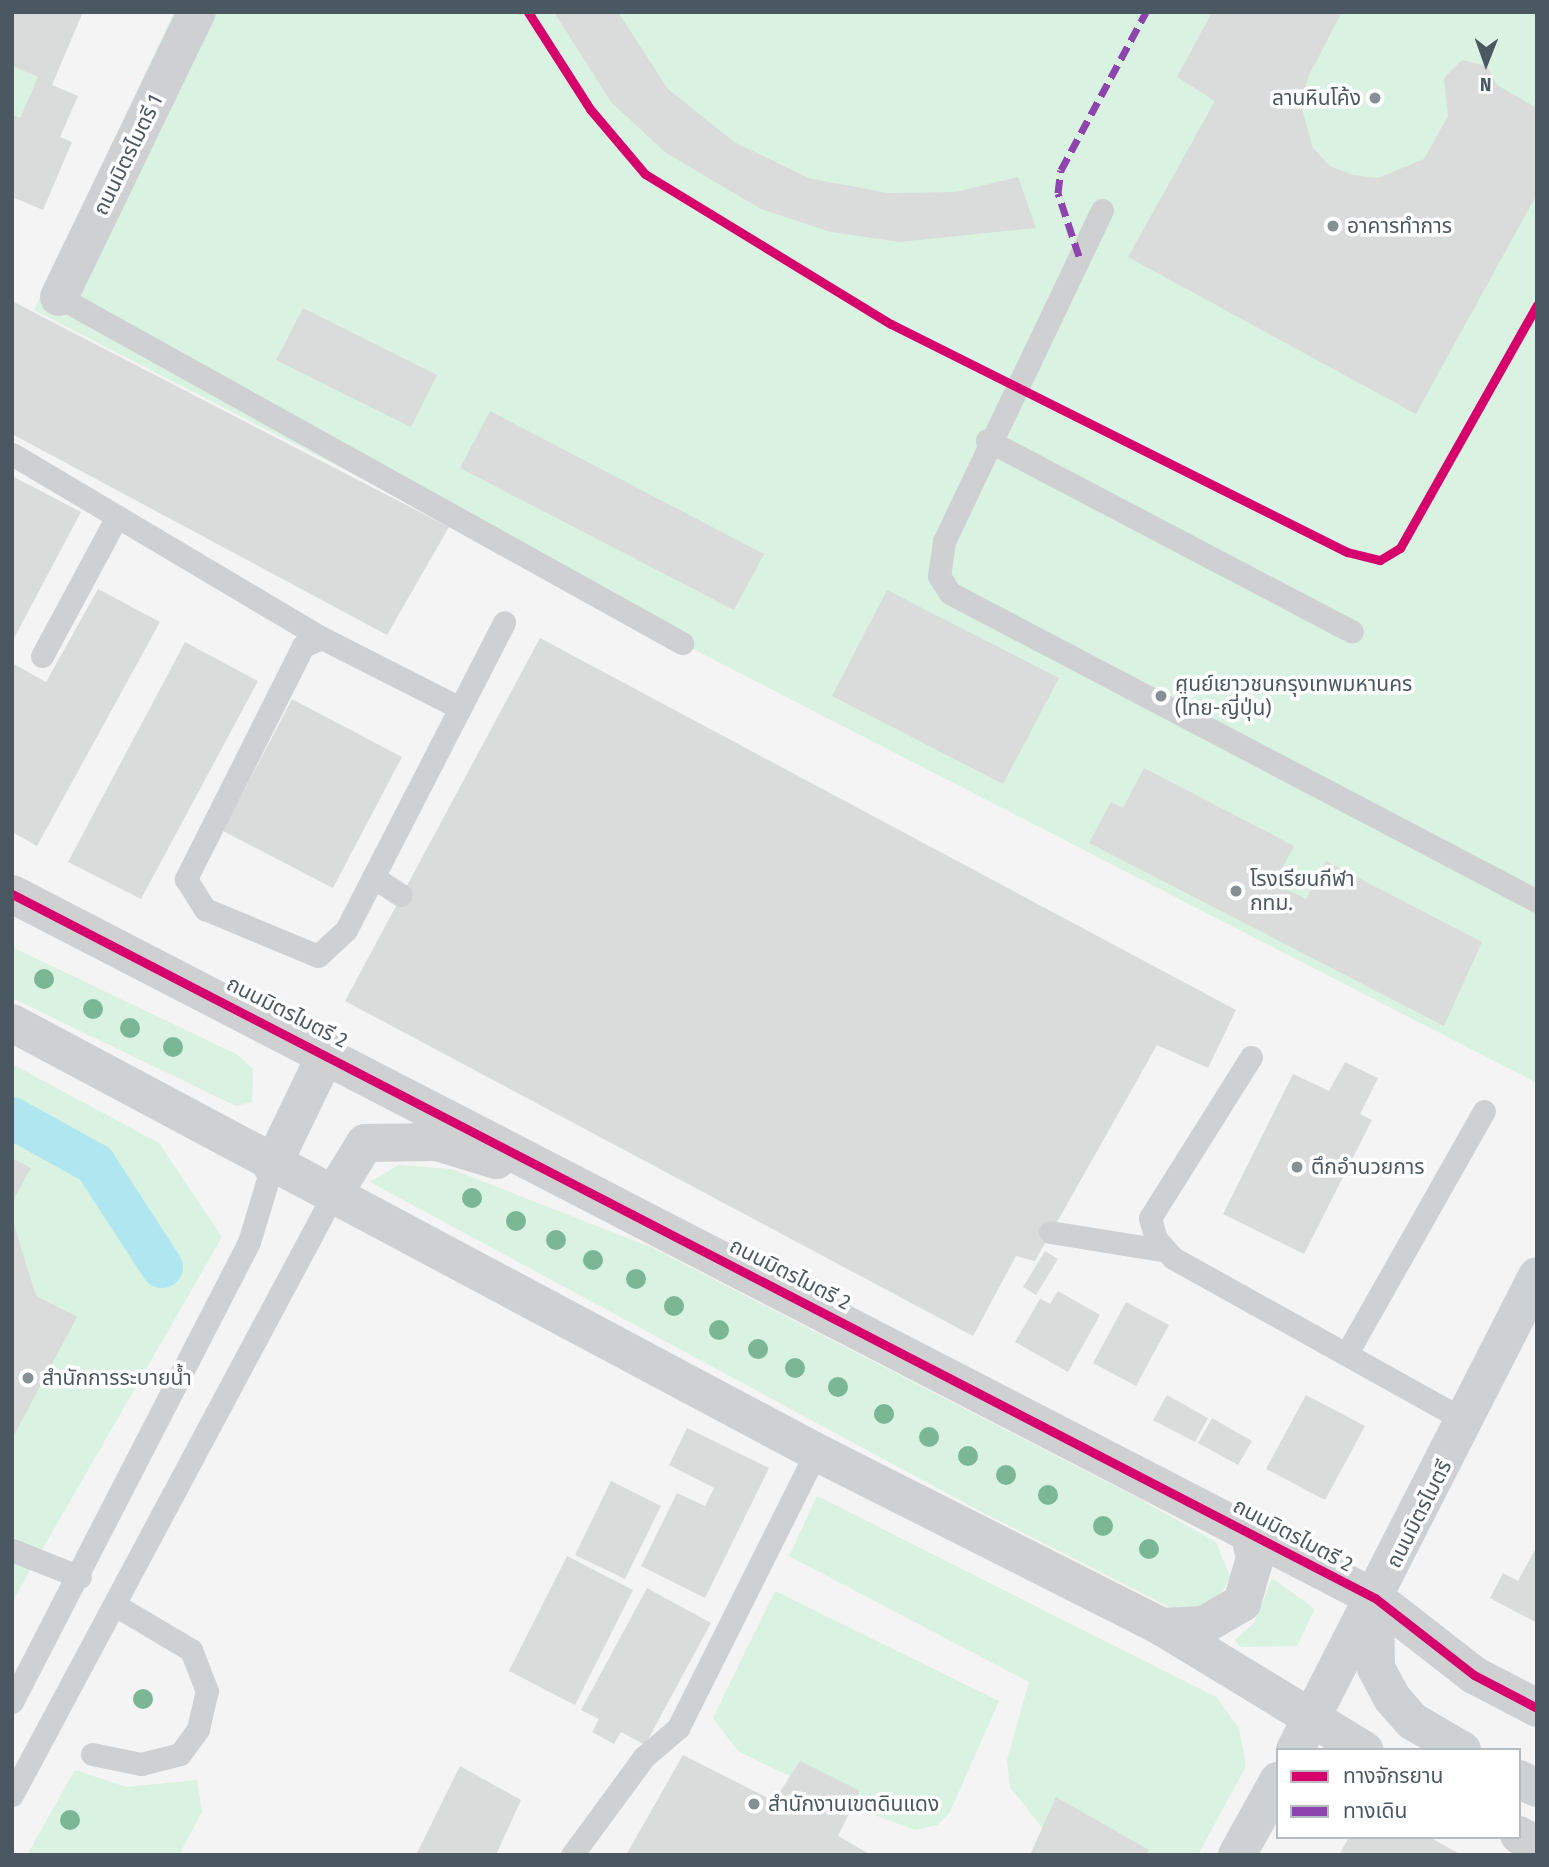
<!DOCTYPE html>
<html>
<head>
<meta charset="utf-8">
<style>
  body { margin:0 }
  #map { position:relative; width:1549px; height:1867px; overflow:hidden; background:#f4f4f4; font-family:"Fira Sans Condensed","Noto Sans Thai",sans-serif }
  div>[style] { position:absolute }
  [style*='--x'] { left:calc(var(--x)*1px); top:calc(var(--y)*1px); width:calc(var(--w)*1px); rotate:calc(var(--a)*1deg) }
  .green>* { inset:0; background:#d9f2e1 }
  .canal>* { height:42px; margin:-21px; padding:0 21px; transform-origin:21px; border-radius:21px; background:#afe6ef }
  .building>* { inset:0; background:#dadcdc }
  .lane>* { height:23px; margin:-11.5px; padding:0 11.5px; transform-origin:11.5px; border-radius:11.5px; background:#ced0d2 }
  .street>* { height:38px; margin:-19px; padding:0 19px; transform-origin:19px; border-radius:19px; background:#ced0d2 }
  .secondary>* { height:38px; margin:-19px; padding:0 19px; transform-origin:19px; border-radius:19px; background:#ced1d4 }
  .quiet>* { height:7px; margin-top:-3.5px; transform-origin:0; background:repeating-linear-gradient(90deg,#8e44ad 0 14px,transparent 0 21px) }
  .cycleway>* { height:9px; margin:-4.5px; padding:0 4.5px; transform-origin:4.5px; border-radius:4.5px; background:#d6006c }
  .trees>* { width:20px; height:20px; margin:-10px; border-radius:50%; background:#7bb795 }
  .dots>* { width:19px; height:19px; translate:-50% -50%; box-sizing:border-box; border:4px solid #fff; border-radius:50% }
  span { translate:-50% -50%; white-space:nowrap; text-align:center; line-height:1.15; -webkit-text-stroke:7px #fff; paint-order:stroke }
  .poi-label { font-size:21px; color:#4a5861 }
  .right { translate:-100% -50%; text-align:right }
  .left { translate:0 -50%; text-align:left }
  .street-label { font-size:21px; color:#4a5861 }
  .frame { position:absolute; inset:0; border:14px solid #4a5861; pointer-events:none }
  .legend { position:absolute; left:1276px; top:1748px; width:245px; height:91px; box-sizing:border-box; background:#fff; border:2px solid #b7bcc0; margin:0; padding:9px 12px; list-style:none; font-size:21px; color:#4a5861 }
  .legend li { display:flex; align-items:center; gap:14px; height:35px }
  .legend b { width:35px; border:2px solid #b7bcc0 }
  .north { position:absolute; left:1451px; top:28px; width:70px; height:70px; -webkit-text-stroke:5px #fff; paint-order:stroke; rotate:181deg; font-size:19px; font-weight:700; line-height:28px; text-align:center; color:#4a5861 }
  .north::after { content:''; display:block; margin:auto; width:24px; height:32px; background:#4a5861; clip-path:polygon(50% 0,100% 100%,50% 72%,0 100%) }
</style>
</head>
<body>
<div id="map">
  <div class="green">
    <div style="clip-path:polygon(174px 12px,1537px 12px,1537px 1083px,34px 310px)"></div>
    <div style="clip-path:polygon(12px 66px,38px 77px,20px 118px,12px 114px)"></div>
    <div style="clip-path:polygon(12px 947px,238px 1055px,253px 1069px,252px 1102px,236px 1106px,12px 998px)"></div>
    <div style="clip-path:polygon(12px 1064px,159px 1143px,222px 1237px,12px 1602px)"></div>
    <div style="clip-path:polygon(399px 1165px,451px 1169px,653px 1248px,1136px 1497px,1216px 1542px,1230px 1577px,1223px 1591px,1207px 1606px,1173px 1609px,978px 1510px,370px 1182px)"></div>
    <div style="clip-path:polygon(817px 1496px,1216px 1697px,1239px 1728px,1246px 1766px,1198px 1855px,1064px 1855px,1010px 1787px,1007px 1760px,1029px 1682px,789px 1556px)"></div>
    <div style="clip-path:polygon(1272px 1578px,1315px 1609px,1297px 1646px,1240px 1647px,1235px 1640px,1254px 1623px)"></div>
    <div style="clip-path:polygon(775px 1591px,999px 1701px,950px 1812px,938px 1825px,915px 1830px,853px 1807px,738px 1751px,713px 1718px)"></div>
    <div style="clip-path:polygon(75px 1770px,126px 1787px,197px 1780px,202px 1812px,179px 1855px,27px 1855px)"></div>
  </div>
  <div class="canal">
    <div style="--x:12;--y:1118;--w:95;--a:29"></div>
    <div style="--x:95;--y:1164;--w:123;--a:57"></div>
  </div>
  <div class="building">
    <div style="clip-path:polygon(12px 12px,83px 12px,52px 85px,78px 96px,60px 137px,72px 142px,43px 210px,12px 197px,12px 114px,20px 118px,38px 77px,12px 66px)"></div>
    <div style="clip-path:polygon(554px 12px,618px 12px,668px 89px,734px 142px,808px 178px,888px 193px,955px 192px,1018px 177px,1036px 228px,900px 242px,831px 232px,761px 209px,666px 153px,611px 102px)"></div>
    <div style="clip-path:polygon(1212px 12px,1342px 12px,1308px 77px,1301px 105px,1313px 148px,1330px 166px,1353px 175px,1378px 178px,1424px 159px,1448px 116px,1444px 78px,1462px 60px,1487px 66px,1497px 85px,1537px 108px,1537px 194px,1416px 414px,1128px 257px,1215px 101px,1177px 77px)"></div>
    <div style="clip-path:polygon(12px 301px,449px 527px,387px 635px,12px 434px)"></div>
    <div style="clip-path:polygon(303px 308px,437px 375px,411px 427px,276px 360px)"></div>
    <div style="clip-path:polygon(490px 411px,764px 554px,734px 610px,460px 468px)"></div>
    <div style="clip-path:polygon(12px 476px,81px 512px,12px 642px)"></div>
    <div style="clip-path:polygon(98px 589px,160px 622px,37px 846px,12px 832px,12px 663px,46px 682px)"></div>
    <div style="clip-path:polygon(887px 590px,1059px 678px,1003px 784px,832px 696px)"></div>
    <div style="clip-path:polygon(540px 638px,1236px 1010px,1208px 1068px,1157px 1045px,1035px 1261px,1016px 1256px,973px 1336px,345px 1001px)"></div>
    <div style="clip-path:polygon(185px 642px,258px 681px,141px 899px,68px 862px)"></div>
    <div style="clip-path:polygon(292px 699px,402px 757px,333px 888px,223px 831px)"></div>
    <div style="clip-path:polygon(1144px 768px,1294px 846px,1274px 883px,1306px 899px,1326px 861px,1482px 942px,1444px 1026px,1089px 843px,1111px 802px,1123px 808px)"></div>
    <div style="clip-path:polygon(1345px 1062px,1378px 1078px,1360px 1114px,1372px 1120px,1304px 1254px,1223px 1214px,1293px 1074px,1329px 1091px)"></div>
    <div style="clip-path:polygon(12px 1158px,31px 1168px,12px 1202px)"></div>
    <div style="clip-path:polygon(12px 1218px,36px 1296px,77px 1317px,12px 1439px)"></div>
    <div style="clip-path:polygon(1045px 1251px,1058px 1259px,1036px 1295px,1023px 1287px)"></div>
    <div style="clip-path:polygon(1058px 1291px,1100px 1315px,1068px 1372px,1015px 1342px,1040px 1299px,1050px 1304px)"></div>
    <div style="clip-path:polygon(1126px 1302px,1169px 1325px,1136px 1386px,1093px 1363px)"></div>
    <div style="clip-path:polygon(1167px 1395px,1208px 1418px,1195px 1442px,1153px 1420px)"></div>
    <div style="clip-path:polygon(1306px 1395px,1365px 1426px,1325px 1500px,1266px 1469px)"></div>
    <div style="clip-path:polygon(1212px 1418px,1252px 1441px,1238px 1465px,1198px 1443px)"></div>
    <div style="clip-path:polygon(687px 1428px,769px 1468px,705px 1598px,641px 1566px,677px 1493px,705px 1506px,714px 1488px,669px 1465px)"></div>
    <div style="clip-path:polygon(611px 1481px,661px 1506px,625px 1579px,575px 1555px)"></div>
    <div style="clip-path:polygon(1537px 1546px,1537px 1623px,1490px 1598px,1503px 1573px,1518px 1581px)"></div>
    <div style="clip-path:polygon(567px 1556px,633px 1590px,575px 1705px,509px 1671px)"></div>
    <div style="clip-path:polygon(647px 1588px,711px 1623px,645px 1745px,621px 1732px,614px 1744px,592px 1732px,599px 1719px,581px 1710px)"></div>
    <div style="clip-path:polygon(683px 1755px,774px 1801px,800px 1761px,860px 1791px,838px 1836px,871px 1855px,626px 1855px)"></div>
    <div style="clip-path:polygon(460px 1766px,521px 1800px,496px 1855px,416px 1855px)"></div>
    <div style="clip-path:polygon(1056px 1797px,1149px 1850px,1146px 1855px,1030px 1855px)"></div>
    <div style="clip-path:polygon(1349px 1837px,1429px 1837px,1462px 1855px,1339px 1855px)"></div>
  </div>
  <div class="lane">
    <div style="--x:1102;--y:210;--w:367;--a:115.5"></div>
    <div style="--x:944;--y:541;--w:35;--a:98"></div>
    <div style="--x:939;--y:576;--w:20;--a:57"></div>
    <div style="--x:950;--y:593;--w:663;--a:27.69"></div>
    <div style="--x:59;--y:297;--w:713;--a:29.05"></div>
    <div style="--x:987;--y:440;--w:412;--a:27.7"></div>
    <div style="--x:12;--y:454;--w:360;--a:30.7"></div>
    <div style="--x:42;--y:656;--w:158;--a:-61.7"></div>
    <div style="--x:460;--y:708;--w:155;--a:-153.1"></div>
    <div style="--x:322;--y:638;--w:21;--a:157"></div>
    <div style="--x:303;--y:646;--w:261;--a:116.7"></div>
    <div style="--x:186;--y:879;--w:36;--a:58"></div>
    <div style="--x:205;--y:909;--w:122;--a:22.6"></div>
    <div style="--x:318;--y:956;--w:38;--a:-43"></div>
    <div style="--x:346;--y:930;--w:346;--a:-62.8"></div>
    <div style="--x:373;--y:877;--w:33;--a:33"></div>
    <div style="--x:1251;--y:1057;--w:190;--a:122.1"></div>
    <div style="--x:1150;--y:1218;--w:22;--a:74"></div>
    <div style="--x:1156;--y:1239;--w:25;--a:48"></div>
    <div style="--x:1173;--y:1258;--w:335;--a:29.1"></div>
    <div style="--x:1050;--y:1232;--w:114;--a:9.1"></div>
    <div style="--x:1347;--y:1353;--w:278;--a:-60.5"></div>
    <div style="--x:12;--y:1550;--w:73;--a:21.7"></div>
    <div style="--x:12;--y:1702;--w:517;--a:-62.74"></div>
    <div style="--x:249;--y:1242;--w:79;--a:-73.2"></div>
    <div style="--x:92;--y:1754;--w:50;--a:11.5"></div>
    <div style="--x:141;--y:1764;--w:40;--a:-14.4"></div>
    <div style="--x:180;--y:1754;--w:31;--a:-54"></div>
    <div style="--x:198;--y:1729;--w:39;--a:-77"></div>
    <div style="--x:207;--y:1691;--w:44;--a:-111.3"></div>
    <div style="--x:191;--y:1650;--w:88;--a:-149.4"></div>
    <div style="--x:12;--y:1795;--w:680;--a:-61.85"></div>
    <div style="--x:572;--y:1855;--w:122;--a:-53.7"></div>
    <div style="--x:644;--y:1757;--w:45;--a:-40.5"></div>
    <div style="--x:678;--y:1728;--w:309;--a:-63.4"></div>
  </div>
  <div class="street">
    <div style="--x:59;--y:297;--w:317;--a:-64.2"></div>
    <div style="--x:12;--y:894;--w:1534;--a:27.32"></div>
    <div style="--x:1375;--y:1598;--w:125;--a:37.9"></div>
    <div style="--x:1474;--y:1675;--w:71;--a:27.6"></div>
    <div style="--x:12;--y:1023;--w:911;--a:28.08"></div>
    <div style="--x:816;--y:1452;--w:388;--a:26.8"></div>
    <div style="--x:1162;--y:1627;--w:237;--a:31.3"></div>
    <div style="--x:272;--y:1166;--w:127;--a:-64.2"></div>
    <div style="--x:333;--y:1195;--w:61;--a:-58.4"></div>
    <div style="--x:365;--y:1143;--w:72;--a:-0.8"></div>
    <div style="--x:437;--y:1142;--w:62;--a:17"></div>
    <div style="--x:1162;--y:1627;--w:42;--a:-2.7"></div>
    <div style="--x:1204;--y:1625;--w:44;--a:-30.1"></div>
    <div style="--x:1242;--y:1603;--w:47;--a:-73.9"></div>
    <div style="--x:1255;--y:1558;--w:28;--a:-103"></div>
    <div style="--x:1519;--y:1835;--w:21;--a:31"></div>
  </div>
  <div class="secondary">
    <div style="--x:1375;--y:1603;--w:65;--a:89.1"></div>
    <div style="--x:1376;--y:1668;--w:34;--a:62"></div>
    <div style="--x:1392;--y:1698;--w:30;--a:49"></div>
    <div style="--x:1412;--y:1721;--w:58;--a:30.1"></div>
    <div style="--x:1295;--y:1750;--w:532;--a:-62.95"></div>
    <div style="--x:1519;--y:1779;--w:20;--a:27"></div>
    <div style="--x:1237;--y:1855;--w:85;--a:-61"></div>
  </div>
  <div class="quiet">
    <div style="--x:1079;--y:256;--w:66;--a:-108.4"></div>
    <div style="--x:1058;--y:193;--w:23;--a:-83"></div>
    <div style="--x:1061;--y:170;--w:179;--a:-61.7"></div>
  </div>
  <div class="cycleway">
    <div style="--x:528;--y:12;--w:115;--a:57.4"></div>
    <div style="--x:590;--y:109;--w:85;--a:49.8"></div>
    <div style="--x:645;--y:174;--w:288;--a:31.4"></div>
    <div style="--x:891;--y:324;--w:510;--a:26.57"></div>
    <div style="--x:1347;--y:552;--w:34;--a:14"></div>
    <div style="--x:1380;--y:560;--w:23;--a:-31"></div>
    <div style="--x:1400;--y:548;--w:279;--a:-60.6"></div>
    <div style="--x:12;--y:894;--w:1534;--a:27.32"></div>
    <div style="--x:1375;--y:1598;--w:125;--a:37.9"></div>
    <div style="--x:1474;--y:1675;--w:71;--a:27.6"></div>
  </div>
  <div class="trees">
    <div style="left:44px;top:979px"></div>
    <div style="left:93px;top:1009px"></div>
    <div style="left:130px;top:1028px"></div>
    <div style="left:173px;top:1047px"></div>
    <div style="left:472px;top:1198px"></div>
    <div style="left:516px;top:1221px"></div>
    <div style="left:556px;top:1240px"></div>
    <div style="left:593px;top:1260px"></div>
    <div style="left:636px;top:1279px"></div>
    <div style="left:674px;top:1306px"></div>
    <div style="left:719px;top:1330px"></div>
    <div style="left:758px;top:1349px"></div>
    <div style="left:795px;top:1368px"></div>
    <div style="left:838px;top:1387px"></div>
    <div style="left:884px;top:1414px"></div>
    <div style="left:929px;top:1437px"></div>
    <div style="left:968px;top:1456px"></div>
    <div style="left:1006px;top:1475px"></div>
    <div style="left:1048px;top:1495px"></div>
    <div style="left:1103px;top:1526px"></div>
    <div style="left:1149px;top:1549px"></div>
    <div style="left:143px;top:1699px"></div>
    <div style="left:70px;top:1820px"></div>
  </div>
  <div class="dots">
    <div style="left:1375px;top:98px;background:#868f94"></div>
    <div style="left:1333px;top:226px;background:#868f94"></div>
    <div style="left:1161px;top:696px;background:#868f94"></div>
    <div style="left:1236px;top:891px;background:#868f94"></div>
    <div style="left:1297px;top:1167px;background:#868f94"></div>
    <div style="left:28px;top:1378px;background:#868f94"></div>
    <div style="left:754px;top:1804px;background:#868f94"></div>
  </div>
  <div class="poi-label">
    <span class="right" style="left:1361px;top:98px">ลานหินโค้ง</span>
    <span class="left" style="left:1347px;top:226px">อาคารทำการ</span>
    <span class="left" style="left:1175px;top:696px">ศูนย์เยาวชนกรุงเทพมหานคร<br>(ไทย-ญี่ปุ่น)</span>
    <span class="left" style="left:1250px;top:891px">โรงเรียนกีฬา<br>กทม.</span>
    <span class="left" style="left:1311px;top:1167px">ตึกอำนวยการ</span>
    <span class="left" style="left:42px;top:1378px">สำนักการระบายน้ำ</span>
    <span class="left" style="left:768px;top:1804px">สำนักงานเขตดินแดง</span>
  </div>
  <div class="street-label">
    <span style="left:128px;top:155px;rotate:-64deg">ถนนมิตรไมตรี 1</span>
    <span style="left:287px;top:1012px;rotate:27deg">ถนนมิตรไมตรี 2</span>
    <span style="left:790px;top:1274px;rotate:27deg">ถนนมิตรไมตรี 2</span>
    <span style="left:1419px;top:1514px;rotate:-63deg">ถนนมิตรไมตรี</span>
    <span style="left:1293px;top:1535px;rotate:28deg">ถนนมิตรไมตรี 2</span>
  </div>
  <div class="frame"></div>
  <ul class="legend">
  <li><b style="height:9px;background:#d6006c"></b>ทางจักรยาน</li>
  <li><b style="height:9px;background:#8e44ad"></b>ทางเดิน</li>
  </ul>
  <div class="north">N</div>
</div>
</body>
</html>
